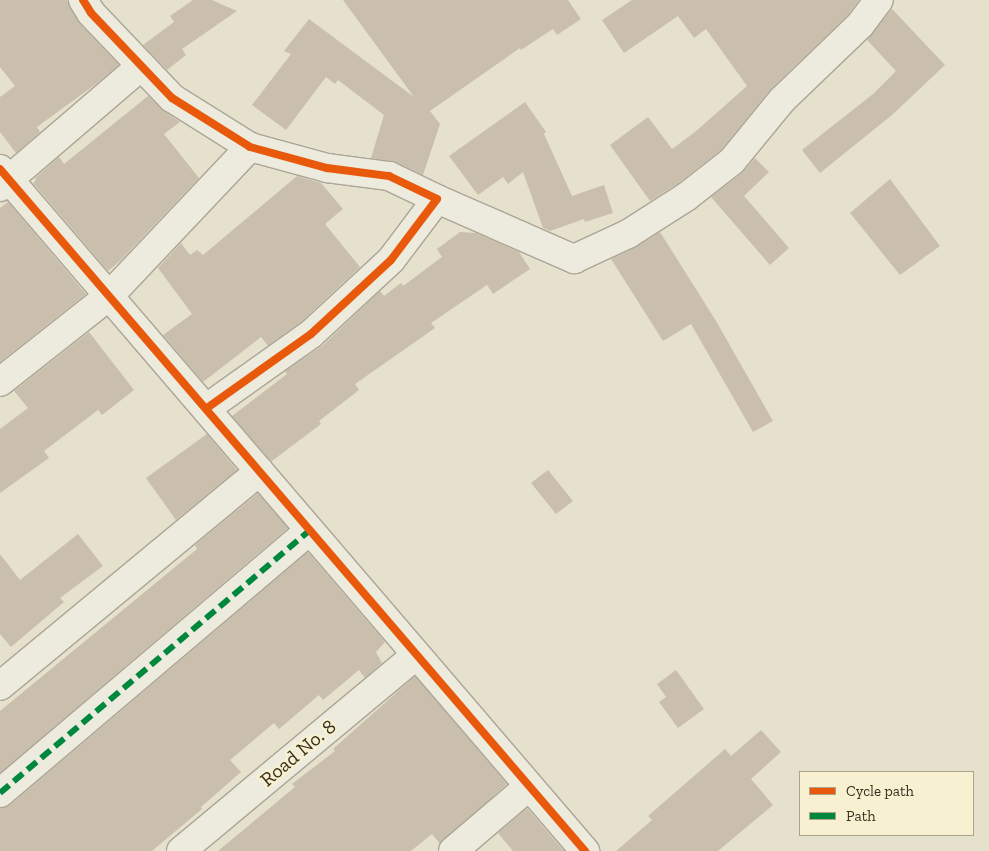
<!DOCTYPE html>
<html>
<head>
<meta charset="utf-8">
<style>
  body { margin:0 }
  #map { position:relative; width:989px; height:851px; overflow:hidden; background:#e6e1cc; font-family:"Zilla Slab",serif }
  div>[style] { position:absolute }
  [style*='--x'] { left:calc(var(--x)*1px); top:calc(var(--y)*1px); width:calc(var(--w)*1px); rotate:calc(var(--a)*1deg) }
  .building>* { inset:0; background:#cabfad }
  .roads { filter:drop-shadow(1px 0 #aba596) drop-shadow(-1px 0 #aba596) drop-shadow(0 1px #aba596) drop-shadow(0 -1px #aba596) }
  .street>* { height:28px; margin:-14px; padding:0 14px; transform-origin:14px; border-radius:14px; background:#edeade }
  .quiet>* { height:6px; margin-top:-3px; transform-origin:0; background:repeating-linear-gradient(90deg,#00873e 0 12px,transparent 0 18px) }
  .cycleway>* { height:8px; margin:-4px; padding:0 4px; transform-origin:4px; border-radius:4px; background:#e8590c }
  span { translate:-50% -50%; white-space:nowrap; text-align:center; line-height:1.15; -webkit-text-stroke:5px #f7f1d2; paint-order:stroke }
  .street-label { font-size:20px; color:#3a2e1d }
  .legend { position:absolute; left:799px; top:771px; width:175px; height:65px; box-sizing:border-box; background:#f7f1d2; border:1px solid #aba38a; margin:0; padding:6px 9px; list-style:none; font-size:15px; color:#3a2e1d }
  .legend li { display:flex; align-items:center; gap:10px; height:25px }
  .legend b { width:25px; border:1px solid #aba38a }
</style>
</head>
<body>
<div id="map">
  <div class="building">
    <div style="clip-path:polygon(0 0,67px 0,80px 24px,119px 65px,96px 84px,37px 127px,40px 132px,16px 153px,0 132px,0 97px,15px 86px,0 67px)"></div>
    <div style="clip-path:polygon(193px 0,212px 0,237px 11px,182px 49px,186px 55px,167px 70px,143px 45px,174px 22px,170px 16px)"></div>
    <div style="clip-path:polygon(343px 0,568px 0,581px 19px,557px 35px,553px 29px,521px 50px,520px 48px,430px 111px,440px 124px,423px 175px,395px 162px,371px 158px,384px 115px,338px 80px,335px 84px,326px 77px,286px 130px,252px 105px,291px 54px,284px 51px,309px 19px,414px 97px)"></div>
    <div style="clip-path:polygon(632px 0,859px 0,848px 15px,771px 89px,721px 150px,677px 184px,650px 201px,610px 145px,648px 117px,672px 149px,695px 132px,747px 86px,706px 29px,694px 38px,678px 16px,624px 53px,602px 20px)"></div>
    <div style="clip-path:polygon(892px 9px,945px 65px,892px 115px,820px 173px,802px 150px,873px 94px,896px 71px,867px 40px)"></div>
    <div style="clip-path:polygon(148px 96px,164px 111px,180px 122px,164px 134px,199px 178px,120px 261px,108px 271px,33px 183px,36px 180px,35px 178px,59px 157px,64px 164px)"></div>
    <div style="clip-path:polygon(525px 102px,546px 132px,544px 134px,572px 196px,604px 185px,613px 213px,585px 222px,584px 219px,550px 231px,543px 228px,523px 172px,508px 184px,503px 177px,478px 195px,449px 156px)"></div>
    <div style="clip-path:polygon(755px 158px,769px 172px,744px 196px,789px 248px,770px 265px,711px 197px,742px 173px)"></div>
    <div style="clip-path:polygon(297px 176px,321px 183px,343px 209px,325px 224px,360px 267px,301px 322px,268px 346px,261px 337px,203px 382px,163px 335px,192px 314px,158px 268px,181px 243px,190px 255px,197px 250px,203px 255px)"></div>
    <div style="clip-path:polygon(890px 179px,940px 246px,900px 275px,850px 213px)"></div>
    <div style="clip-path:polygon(8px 202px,86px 294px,0 362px,0 208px)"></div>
    <div style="clip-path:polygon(460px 232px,476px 233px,519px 252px,530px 269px,493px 294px,487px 285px,431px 323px,435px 328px,355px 384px,359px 390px,319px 421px,321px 424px,272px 461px,269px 459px,232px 416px,287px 374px,285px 371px,322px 346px,380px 291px,384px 296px,401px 283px,403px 286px,442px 257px,437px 249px)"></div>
    <div style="clip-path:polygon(660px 232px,716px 321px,773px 421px,753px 432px,691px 324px,663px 341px,611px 259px,636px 247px)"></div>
    <div style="clip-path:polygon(89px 332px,134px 390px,102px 415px,98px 410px,44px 451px,49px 458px,0 493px,0 429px,28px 408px,14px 391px)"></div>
    <div style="clip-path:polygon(207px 434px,237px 470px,176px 520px,146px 478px)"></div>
    <div style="clip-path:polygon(548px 470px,573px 501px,556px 514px,531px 483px)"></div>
    <div style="clip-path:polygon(258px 493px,288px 528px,0 773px,0 711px,197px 549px,195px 545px)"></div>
    <div style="clip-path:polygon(78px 534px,103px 566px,60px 598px,64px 602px,11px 647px,0 634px,0 554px,20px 580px)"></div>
    <div style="clip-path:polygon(308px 552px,385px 642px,376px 652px,382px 663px,365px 678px,359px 670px,323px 700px,319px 695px,279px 729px,274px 723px,230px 760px,241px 772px,201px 807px,202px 809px,152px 851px,0 851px,0 808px,10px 805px)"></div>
    <div style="clip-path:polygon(676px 670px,704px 709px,678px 728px,659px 702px,666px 697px,657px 684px)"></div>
    <div style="clip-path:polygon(415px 676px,507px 784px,440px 844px,432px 834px,411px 851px,218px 851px,295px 787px,292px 784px,335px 751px,333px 749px)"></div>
    <div style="clip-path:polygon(761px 730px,781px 752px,751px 779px,773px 805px,718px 851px,616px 851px,652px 820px,648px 816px,725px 749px,731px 756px)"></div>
    <div style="clip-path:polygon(527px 808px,564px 851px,513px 851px,498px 833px)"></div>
  </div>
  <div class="roads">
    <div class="street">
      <div style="--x:83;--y:0;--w:15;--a:58"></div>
      <div style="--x:91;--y:13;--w:117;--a:46.4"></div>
      <div style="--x:172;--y:98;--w:92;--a:32.1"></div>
      <div style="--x:250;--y:147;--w:80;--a:15.3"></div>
      <div style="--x:327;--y:168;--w:63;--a:7.4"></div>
      <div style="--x:389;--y:176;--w:53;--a:25.6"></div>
      <div style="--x:437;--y:199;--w:76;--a:127"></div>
      <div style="--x:391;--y:260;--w:109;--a:137.2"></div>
      <div style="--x:311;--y:334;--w:128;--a:144.6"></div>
      <div style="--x:0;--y:169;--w:899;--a:49.38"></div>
      <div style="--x:0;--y:187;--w:186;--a:-40.6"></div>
      <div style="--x:437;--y:199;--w:150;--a:23.7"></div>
      <div style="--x:574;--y:259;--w:60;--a:-24.8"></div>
      <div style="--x:628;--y:234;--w:69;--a:-32.5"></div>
      <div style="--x:686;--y:197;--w:58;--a:-38"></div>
      <div style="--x:732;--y:161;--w:79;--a:-50.7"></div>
      <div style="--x:782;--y:100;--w:108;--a:-43.9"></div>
      <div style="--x:860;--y:25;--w:31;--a:-53"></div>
      <div style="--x:0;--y:382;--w:140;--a:-38.3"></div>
      <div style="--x:110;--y:295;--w:204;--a:-46.6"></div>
      <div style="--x:0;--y:686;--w:337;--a:-39.6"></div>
      <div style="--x:0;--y:793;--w:405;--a:-40.3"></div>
      <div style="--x:181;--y:851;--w:306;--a:-39.8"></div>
      <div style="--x:453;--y:851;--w:100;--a:-40.5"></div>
    </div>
  </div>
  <div class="quiet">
    <div style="--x:0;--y:793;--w:405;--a:-40.3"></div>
  </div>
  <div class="cycleway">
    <div style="--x:83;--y:0;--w:15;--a:58"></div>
    <div style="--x:91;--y:13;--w:117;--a:46.4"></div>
    <div style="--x:172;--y:98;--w:92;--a:32.1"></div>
    <div style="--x:250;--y:147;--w:80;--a:15.3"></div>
    <div style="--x:327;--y:168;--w:63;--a:7.4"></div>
    <div style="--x:389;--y:176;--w:53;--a:25.6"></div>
    <div style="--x:437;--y:199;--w:76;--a:127"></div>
    <div style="--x:391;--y:260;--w:109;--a:137.2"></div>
    <div style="--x:311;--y:334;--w:128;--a:144.6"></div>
    <div style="--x:0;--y:169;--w:899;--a:49.38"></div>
  </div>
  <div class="street-label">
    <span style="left:298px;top:753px;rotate:-40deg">Road No. 8</span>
  </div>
  <ul class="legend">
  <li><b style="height:6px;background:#e8590c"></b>Cycle path</li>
  <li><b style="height:6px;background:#00873e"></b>Path</li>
  </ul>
</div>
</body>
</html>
